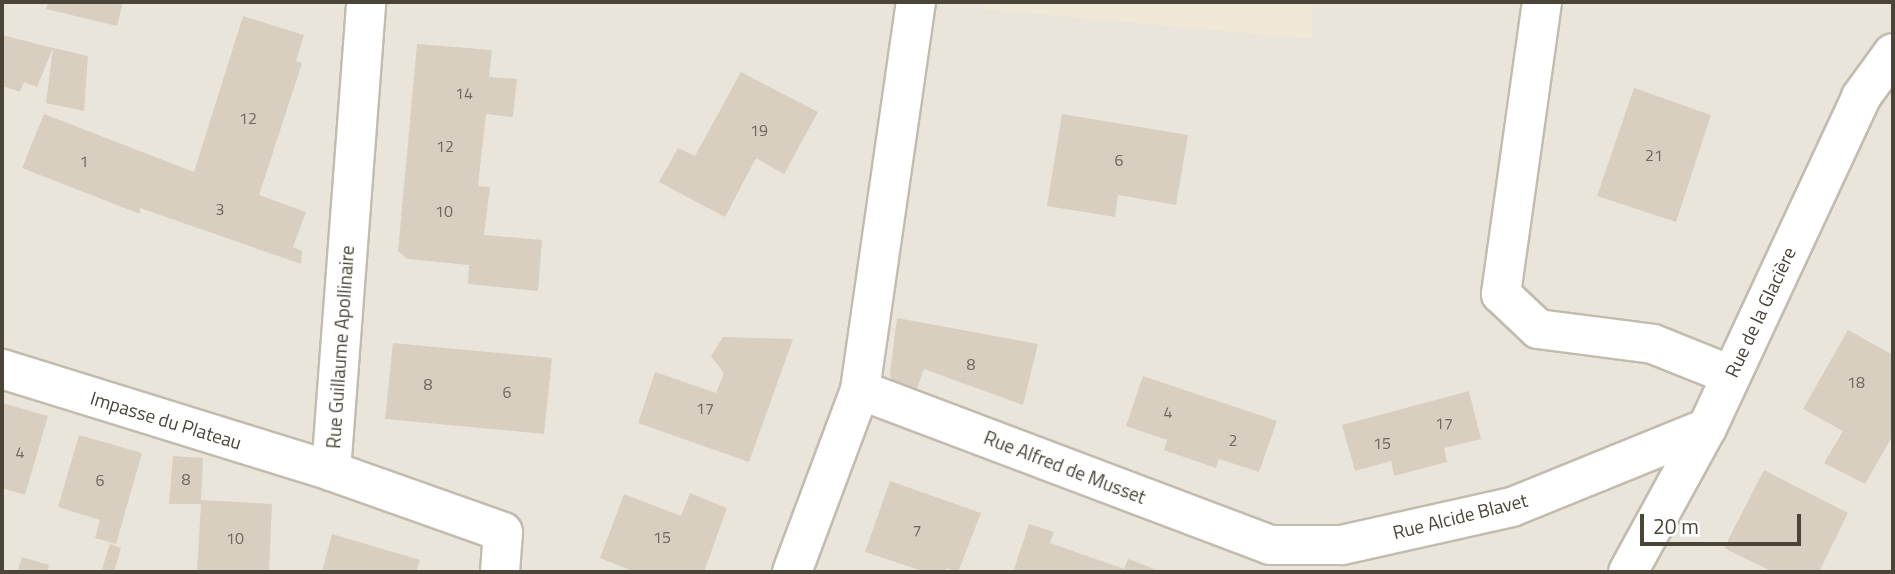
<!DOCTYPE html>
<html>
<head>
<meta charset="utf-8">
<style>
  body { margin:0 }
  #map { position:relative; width:1895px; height:574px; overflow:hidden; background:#f6f3ec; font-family:"Titillium Web",sans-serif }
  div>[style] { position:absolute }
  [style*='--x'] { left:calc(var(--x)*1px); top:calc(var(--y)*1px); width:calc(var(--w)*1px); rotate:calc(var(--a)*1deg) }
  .residential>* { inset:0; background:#eae5da }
  .education>* { inset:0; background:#efe8d6 }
  .building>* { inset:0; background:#d8cfc1 }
  .roads { filter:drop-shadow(2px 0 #c2bbae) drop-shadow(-2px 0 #c2bbae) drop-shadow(0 2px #c2bbae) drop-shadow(0 -2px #c2bbae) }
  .minor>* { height:38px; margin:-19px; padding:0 19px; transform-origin:19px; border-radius:19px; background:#fff }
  span { translate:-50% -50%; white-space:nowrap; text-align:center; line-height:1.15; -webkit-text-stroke:5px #fff; paint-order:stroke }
  .number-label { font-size:16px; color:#6e675b }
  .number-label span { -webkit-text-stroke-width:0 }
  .street-label { font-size:19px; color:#4b4439 }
  .frame { position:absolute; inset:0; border:4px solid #4b4439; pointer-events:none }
  .scale { position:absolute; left:1640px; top:514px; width:161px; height:32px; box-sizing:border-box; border:4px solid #4b4439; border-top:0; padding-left:9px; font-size:21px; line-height:24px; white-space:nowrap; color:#4b4439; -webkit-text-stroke:5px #fff; paint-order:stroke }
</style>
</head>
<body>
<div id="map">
  <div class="residential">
    <div style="clip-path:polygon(2px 2px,1893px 2px,1893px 572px,2px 572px)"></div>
  </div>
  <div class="education">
    <div style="clip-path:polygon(984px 2px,1312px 2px,1312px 39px,984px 9px)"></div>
  </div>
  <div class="building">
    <div style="clip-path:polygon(48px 2px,123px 2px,117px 26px,46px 9px)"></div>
    <div style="clip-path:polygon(243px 16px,304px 35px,296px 61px,302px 63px,259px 195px,306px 212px,293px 247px,302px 251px,301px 264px,140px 208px,140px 214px,22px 168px,44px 114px,194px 172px)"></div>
    <div style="clip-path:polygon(2px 35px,53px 48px,37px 87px,24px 82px,20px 92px,2px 86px)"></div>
    <div style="clip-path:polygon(417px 44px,492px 50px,489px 77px,517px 79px,513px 117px,486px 114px,478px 186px,490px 187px,484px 235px,542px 240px,538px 291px,468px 284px,469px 265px,407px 259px,398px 251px)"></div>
    <div style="clip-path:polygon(53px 48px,88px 56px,84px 111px,46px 103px)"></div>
    <div style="clip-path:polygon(741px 72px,818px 112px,784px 174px,756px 158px,725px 217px,659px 182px,678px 148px,695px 156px)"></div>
    <div style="clip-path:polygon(1634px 88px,1711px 115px,1676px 222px,1597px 196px)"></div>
    <div style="clip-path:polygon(1062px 114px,1188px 135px,1176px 205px,1118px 195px,1115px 217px,1047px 206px)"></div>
    <div style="clip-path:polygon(897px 318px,1038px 344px,1023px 405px,924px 369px,912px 402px,892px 386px,890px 373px)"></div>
    <div style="clip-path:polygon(1848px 330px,1893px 355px,1893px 435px,1865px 484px,1824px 463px,1843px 431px,1803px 409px)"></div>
    <div style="clip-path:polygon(723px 337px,793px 339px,749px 462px,638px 423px,655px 372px,716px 393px,724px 373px,711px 356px)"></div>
    <div style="clip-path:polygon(393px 343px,552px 358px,544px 434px,385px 419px)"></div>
    <div style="clip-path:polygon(1143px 376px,1277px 421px,1259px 472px,1219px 459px,1216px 468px,1164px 450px,1167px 440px,1126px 426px)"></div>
    <div style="clip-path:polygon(1469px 391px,1481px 439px,1444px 448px,1447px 462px,1394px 476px,1391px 461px,1355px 471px,1342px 425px)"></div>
    <div style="clip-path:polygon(2px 403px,48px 416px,25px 495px,2px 488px)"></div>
    <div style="clip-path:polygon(79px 435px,142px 453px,116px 544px,95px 538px,100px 520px,58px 507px)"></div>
    <div style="clip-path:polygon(173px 456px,203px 458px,201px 500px,272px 504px,269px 572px,197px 571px,201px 504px,169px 504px)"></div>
    <div style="clip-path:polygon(1764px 470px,1848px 513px,1819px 572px,1773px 572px,1724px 548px)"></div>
    <div style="clip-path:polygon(890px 481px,981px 513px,958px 572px,946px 568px,945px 572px,925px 572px,865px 552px)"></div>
    <div style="clip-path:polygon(690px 493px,727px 508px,704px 572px,635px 572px,600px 558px,624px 494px,681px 516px)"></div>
    <div style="clip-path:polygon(1029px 524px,1054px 532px,1050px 543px,1124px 569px,1128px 559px,1163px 572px,1013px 572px)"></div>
    <div style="clip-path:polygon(332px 534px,420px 560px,416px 572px,322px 572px)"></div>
    <div style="clip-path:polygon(110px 544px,121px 548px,114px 572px,101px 572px)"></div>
    <div style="clip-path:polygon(22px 557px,49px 565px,47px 572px,17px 572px)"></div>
  </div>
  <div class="roads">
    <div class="minor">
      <div style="--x:1542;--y:2;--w:295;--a:98"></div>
      <div style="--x:1501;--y:294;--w:51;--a:43.4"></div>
      <div style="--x:1538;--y:329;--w:116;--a:7.4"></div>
      <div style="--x:1653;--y:344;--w:83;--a:21.9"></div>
      <div style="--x:2;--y:369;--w:344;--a:17.2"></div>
      <div style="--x:331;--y:471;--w:182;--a:19.5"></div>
      <div style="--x:503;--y:532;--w:40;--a:94.3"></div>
      <div style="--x:860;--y:390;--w:438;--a:20.7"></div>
      <div style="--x:1270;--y:545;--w:72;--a:0"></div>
      <div style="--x:1342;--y:545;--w:174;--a:-12.6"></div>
      <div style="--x:1512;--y:507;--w:210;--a:-22.1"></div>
      <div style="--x:331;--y:471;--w:470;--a:-85.7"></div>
      <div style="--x:792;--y:572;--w:194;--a:-69.5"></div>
      <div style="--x:860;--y:390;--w:392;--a:-81.8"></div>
      <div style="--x:1628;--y:572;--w:164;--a:-61.3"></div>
      <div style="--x:1707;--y:428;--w:365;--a:-65"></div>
      <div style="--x:1861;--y:97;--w:54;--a:-54"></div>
    </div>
  </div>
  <div class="number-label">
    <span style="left:464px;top:93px">14</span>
    <span style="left:248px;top:118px">12</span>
    <span style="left:759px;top:130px">19</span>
    <span style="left:445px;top:146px">12</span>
    <span style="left:1654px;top:155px">21</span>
    <span style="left:1119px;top:160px">6</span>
    <span style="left:84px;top:161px">1</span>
    <span style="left:220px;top:209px">3</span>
    <span style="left:444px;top:211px">10</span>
    <span style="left:971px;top:364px">8</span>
    <span style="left:1856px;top:382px">18</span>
    <span style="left:428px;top:384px">8</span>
    <span style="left:507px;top:392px">6</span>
    <span style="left:705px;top:408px">17</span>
    <span style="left:1168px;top:412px">4</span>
    <span style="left:1444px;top:423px">17</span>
    <span style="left:1233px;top:440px">2</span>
    <span style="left:1382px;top:443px">15</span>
    <span style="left:20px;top:452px">4</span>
    <span style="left:186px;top:479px">8</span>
    <span style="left:100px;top:480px">6</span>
    <span style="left:917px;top:530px">7</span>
    <span style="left:662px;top:537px">15</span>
    <span style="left:235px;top:538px">10</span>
  </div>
  <div class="street-label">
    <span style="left:1760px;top:312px;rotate:-65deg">Rue de la Glacière</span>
    <span style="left:340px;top:347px;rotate:-86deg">Rue Guillaume Apollinaire</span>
    <span style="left:166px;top:420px;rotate:17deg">Impasse du Plateau</span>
    <span style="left:1065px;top:467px;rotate:21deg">Rue Alfred de Musset</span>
    <span style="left:1460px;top:516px;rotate:-14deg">Rue Alcide Blavet</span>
  </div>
  <div class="frame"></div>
  <div class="scale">20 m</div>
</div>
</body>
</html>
